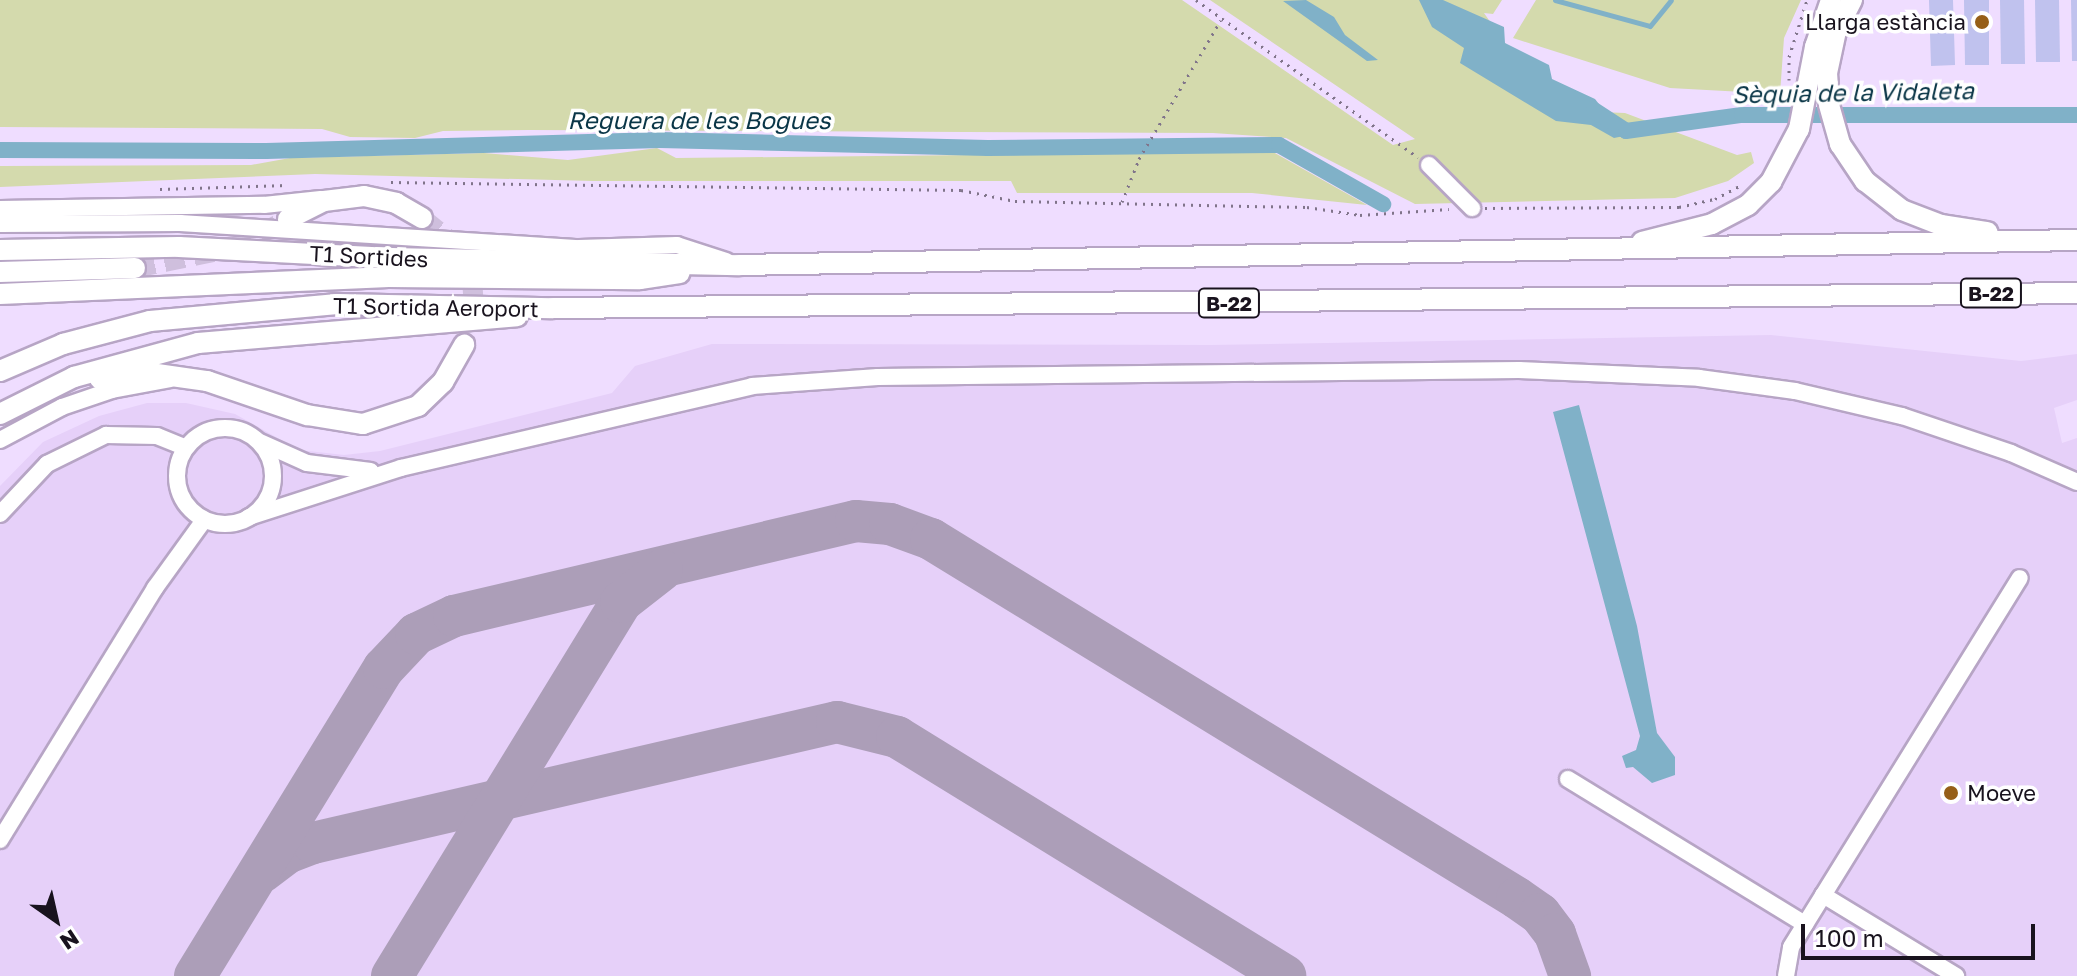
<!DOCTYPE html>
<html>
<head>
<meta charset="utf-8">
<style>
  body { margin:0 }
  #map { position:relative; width:2077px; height:976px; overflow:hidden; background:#efddff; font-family:"Golos Text",sans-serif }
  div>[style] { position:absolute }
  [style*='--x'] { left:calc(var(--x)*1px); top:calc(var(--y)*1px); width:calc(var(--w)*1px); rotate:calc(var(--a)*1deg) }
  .built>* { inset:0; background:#e6d0f9 }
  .green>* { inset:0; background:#d4daad }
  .water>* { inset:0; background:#80b1c8 }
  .stream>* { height:5px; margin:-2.5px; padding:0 2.5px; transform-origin:2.5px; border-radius:2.5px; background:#80b1c8 }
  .canal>* { height:16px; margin:-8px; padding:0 8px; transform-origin:8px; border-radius:8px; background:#80b1c8 }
  .taxiway>* { height:42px; margin:-21px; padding:0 21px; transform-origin:21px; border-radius:21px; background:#ac9eb8 }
  .building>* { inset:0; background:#c0c2ee }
  .major-tunnel>* { height:20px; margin-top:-10px; transform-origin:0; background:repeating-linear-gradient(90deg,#cfbfdd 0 20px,transparent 0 30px) }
  .path>* { height:3px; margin-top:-1.5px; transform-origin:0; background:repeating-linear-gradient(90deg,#80748a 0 2px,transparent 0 8px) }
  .roads { filter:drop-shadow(2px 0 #b7a5c5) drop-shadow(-2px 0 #b7a5c5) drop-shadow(0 2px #b7a5c5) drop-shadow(0 -2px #b7a5c5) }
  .minor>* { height:16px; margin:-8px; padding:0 8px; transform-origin:8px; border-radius:8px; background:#fff }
  .minor>.ring { margin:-8px; padding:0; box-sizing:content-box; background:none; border:16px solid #fff; border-radius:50% }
  .major>* { height:20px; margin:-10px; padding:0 10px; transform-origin:10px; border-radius:10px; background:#fff }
  .dots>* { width:22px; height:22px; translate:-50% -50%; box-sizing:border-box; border:4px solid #fff; border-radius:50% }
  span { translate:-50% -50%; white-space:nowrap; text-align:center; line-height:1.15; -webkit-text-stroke:7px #fff; paint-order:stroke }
  .shield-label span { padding:2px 6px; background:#fff; border:2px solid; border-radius:6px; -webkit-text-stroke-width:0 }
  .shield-label { font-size:20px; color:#19131e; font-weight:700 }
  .poi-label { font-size:22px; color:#19131e }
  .right { translate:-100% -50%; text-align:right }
  .left { translate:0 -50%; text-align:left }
  .street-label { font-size:22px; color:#19131e }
  .water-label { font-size:24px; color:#0a3647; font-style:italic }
  .north { position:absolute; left:16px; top:880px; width:80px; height:80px; -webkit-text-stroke:6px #fff; paint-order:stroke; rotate:146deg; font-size:22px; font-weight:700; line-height:32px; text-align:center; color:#19131e }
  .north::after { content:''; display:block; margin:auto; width:28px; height:36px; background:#19131e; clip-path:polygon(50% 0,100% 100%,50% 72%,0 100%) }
  .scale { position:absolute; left:1801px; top:924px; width:234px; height:36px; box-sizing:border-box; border:4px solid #19131e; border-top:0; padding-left:10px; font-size:24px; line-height:28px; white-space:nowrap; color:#19131e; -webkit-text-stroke:6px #fff; paint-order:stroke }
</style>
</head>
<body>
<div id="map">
  <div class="built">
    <div style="clip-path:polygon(1771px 335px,2021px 361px,2077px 354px,2077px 400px,2054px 408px,2062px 443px,2077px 438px,2077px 976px,0 976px,0 486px,43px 442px,99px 416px,147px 403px,186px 403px,235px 414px,299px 450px,344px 455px,380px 451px,612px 393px,635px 366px,712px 344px,1211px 345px)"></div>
  </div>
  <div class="green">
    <div style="clip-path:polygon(0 0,1182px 0,1393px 145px,1415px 139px,1210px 0,1502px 0,1493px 14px,1484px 13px,1552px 110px,1625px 113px,1737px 155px,1751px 152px,1754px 163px,1728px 181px,1675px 198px,1415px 204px,1286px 138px,1213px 133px,529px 130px,443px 131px,415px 138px,350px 137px,322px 129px,0 127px)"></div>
    <div style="clip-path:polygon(1536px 0,1801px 0,1784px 38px,1780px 94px,1670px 88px,1513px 38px)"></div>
    <div style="clip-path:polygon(657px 148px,676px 158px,1273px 152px,1367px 205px,1252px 193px,1017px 193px,1011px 181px,593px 181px,315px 174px,0 187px,0 166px,251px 165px,290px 158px,484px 153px,568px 160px)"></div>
  </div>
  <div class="water">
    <div style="clip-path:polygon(1306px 0,1334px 17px,1345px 35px,1378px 60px,1367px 61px,1283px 1px)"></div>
    <div style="clip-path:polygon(1419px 0,1443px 0,1504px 27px,1505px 43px,1549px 65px,1552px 79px,1595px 99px,1624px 136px,1614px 138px,1591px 125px,1556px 121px,1460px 63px,1464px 48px,1432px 27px)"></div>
    <div style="clip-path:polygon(1579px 405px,1637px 626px,1657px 733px,1675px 757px,1675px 775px,1652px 783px,1633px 767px,1626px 768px,1622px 756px,1636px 750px,1640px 736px,1553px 412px)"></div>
  </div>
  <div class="stream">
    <div style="--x:1555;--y:0;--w:98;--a:15.3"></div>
    <div style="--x:1650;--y:26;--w:33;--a:-51"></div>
  </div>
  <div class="canal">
    <div style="--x:1594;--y:110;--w:38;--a:33"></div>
    <div style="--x:1626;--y:131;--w:117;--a:-7.9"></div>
    <div style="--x:1742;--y:115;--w:335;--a:0"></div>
    <div style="--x:0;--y:150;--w:266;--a:0.2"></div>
    <div style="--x:266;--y:151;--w:394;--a:-1.6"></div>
    <div style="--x:660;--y:140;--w:328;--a:1.4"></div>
    <div style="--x:988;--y:148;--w:291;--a:-0.6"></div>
    <div style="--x:1279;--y:145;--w:120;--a:29.6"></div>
  </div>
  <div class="taxiway">
    <div style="--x:262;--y:872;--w:31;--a:-37"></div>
    <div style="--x:287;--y:853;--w:28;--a:-21"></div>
    <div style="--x:313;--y:843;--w:538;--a:-13"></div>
    <div style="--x:837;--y:722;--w:62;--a:14"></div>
    <div style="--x:897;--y:737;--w:456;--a:31.6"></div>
    <div style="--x:195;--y:976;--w:361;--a:-58.5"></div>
    <div style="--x:384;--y:668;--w:47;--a:-46.7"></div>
    <div style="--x:416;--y:634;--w:42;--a:-25.3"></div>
    <div style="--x:454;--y:616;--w:413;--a:-13.3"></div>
    <div style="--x:856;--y:521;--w:34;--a:5"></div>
    <div style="--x:890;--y:524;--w:44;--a:20.1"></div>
    <div style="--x:931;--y:539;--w:687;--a:31.49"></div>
    <div style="--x:1517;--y:898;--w:28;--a:35"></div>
    <div style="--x:1540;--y:914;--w:25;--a:53"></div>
    <div style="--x:1555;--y:934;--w:45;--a:70.3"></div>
    <div style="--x:392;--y:976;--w:439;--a:-58.5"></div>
    <div style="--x:621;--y:602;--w:52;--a:-38"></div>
  </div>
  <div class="building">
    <div style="clip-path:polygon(1929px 0,1953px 0,1955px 65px,1931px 66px)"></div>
    <div style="clip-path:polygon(1964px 0,1989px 0,1989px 65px,1965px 65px)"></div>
    <div style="clip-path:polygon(2000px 0,2024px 0,2025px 64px,2001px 64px)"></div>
    <div style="clip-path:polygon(2035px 0,2059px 0,2060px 62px,2036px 62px)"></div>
    <div style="clip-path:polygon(2071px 0,2077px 0,2077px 61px,2072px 61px)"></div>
  </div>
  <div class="major-tunnel">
    <div style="--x:422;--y:218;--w:36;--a:39"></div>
    <div style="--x:450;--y:241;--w:44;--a:59.9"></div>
    <div style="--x:472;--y:279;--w:30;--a:86"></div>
    <div style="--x:474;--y:309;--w:37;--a:106"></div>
    <div style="--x:135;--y:268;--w:100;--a:-11.5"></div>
    <div style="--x:233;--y:248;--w:54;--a:-27.5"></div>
  </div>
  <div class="path">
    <div style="--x:1196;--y:0;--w:272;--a:35.3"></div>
    <div style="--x:1789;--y:80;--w:23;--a:-90"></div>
    <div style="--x:1789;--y:57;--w:60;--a:-72.5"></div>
    <div style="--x:391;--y:182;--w:570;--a:0.8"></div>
    <div style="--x:961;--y:190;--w:55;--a:11.5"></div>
    <div style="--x:1015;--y:201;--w:292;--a:1.2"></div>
    <div style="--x:1307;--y:207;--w:54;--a:8.6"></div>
    <div style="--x:1360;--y:215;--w:89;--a:-3.9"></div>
    <div style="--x:160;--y:189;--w:128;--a:-1.8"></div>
    <div style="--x:1122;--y:202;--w:46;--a:-68.4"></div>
    <div style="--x:1139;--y:159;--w:161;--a:-59.5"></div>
    <div style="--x:1485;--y:208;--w:194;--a:-0.3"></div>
    <div style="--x:1679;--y:207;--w:37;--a:-13"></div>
    <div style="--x:1715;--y:199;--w:30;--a:-28"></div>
  </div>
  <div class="roads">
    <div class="minor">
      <div style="--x:1429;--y:165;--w:61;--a:45"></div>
      <div style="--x:0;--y:209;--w:264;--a:-0.9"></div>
      <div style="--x:264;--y:205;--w:57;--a:-6"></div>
      <div style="--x:0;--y:224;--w:180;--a:-0.3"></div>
      <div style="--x:180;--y:223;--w:400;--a:3.6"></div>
      <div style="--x:579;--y:248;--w:98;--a:-1.8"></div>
      <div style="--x:677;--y:245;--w:52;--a:18.1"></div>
      <div class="ring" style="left:177px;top:428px;width:80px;height:80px"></div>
      <div style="--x:0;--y:440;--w:70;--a:-28"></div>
      <div style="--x:62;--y:407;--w:53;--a:-18.8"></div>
      <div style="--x:112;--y:390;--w:59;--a:-10.7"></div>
      <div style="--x:260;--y:442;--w:51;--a:24.1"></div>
      <div style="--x:307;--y:463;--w:64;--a:7.1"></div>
      <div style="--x:0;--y:514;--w:69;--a:-46.8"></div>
      <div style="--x:47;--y:464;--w:66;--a:-26.2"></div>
      <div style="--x:106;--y:435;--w:51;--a:1.1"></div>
      <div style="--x:157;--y:436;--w:31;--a:22"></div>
      <div style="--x:249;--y:517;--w:160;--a:-17.9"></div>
      <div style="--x:401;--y:468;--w:360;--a:-13.1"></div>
      <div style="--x:752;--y:386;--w:126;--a:-4.1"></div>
      <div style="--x:878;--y:377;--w:641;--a:-0.63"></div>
      <div style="--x:1519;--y:370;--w:180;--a:2.5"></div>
      <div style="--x:1699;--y:378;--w:97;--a:7.7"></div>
      <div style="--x:1795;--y:391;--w:110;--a:13.2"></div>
      <div style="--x:1902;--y:416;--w:115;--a:18.7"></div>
      <div style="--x:2011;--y:453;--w:72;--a:23.7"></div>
      <div style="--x:1568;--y:779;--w:278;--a:31.5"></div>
      <div style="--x:0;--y:840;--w:296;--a:-58.4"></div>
      <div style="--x:155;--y:588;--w:84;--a:-54.2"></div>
      <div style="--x:1823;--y:895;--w:156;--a:31.3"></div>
      <div style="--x:1786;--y:976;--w:29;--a:-80"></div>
      <div style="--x:1791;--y:947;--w:434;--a:-58.2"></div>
    </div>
    <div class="major">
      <div style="--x:1852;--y:0;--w:35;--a:117"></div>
      <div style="--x:1836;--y:31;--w:43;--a:102.1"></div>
      <div style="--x:1827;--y:73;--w:32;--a:86"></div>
      <div style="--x:1829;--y:105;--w:41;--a:74.2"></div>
      <div style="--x:1840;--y:144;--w:45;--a:56"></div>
      <div style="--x:1865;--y:181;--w:47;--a:38.1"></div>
      <div style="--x:1902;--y:210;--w:42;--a:21"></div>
      <div style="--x:1941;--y:225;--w:47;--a:8.7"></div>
      <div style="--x:288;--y:219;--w:40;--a:-26.6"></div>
      <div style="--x:324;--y:201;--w:40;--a:-7.1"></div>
      <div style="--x:364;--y:196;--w:33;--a:12"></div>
      <div style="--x:396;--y:203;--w:30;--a:30"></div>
      <div style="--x:1642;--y:242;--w:72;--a:-14.4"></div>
      <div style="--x:1712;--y:224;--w:41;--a:-27.8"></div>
      <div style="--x:1748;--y:205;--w:33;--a:-45"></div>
      <div style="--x:1771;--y:182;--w:60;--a:-62.2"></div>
      <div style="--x:1799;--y:129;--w:84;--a:-79"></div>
      <div style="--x:1815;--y:47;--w:50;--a:-71.2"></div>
      <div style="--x:0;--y:250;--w:179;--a:-1"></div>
      <div style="--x:179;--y:247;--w:212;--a:3"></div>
      <div style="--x:391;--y:258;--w:348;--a:1.2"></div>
      <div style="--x:739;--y:265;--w:1338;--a:-1.07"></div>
      <div style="--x:0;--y:272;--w:135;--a:-1.7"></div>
      <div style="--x:0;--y:294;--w:389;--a:-2.5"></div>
      <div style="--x:389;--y:277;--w:251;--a:0.5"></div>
      <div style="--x:640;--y:279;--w:40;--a:-8.5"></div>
      <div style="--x:0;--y:371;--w:69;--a:-23.2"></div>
      <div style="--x:63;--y:344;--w:90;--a:-14.8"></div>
      <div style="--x:150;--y:321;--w:188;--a:-5.2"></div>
      <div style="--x:337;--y:304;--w:216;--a:1.1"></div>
      <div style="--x:553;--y:308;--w:1524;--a:-0.56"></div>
      <div style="--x:100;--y:379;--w:50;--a:-6.8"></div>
      <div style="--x:150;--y:373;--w:58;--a:8"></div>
      <div style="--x:207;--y:381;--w:106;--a:18.8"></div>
      <div style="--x:307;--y:415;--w:57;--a:9.1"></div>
      <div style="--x:363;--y:424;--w:58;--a:-18.1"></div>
      <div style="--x:418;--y:406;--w:35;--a:-44"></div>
      <div style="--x:443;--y:382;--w:43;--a:-60.4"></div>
      <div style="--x:0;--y:414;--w:83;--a:-26.6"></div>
      <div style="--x:74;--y:377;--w:129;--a:-15.3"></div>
      <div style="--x:198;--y:343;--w:320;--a:-4.8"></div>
    </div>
  </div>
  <div class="dots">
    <div style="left:1982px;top:22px;background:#965f18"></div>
    <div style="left:1951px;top:793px;background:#965f18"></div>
  </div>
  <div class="shield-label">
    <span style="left:1991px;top:293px">B-22</span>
    <span style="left:1229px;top:303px">B-22</span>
  </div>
  <div class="poi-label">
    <span class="right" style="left:1966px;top:22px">Llarga estància</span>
    <span class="left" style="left:1967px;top:793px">Moeve</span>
  </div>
  <div class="street-label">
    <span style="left:369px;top:256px;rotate:3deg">T1 Sortides</span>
    <span style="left:436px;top:307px;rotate:1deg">T1 Sortida Aeroport</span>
  </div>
  <div class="water-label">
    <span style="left:1853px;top:92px;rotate:-1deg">Sèquia de la Vidaleta</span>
    <span style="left:699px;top:120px">Reguera de les Bogues</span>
  </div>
  <div class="north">N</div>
  <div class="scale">100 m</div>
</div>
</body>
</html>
